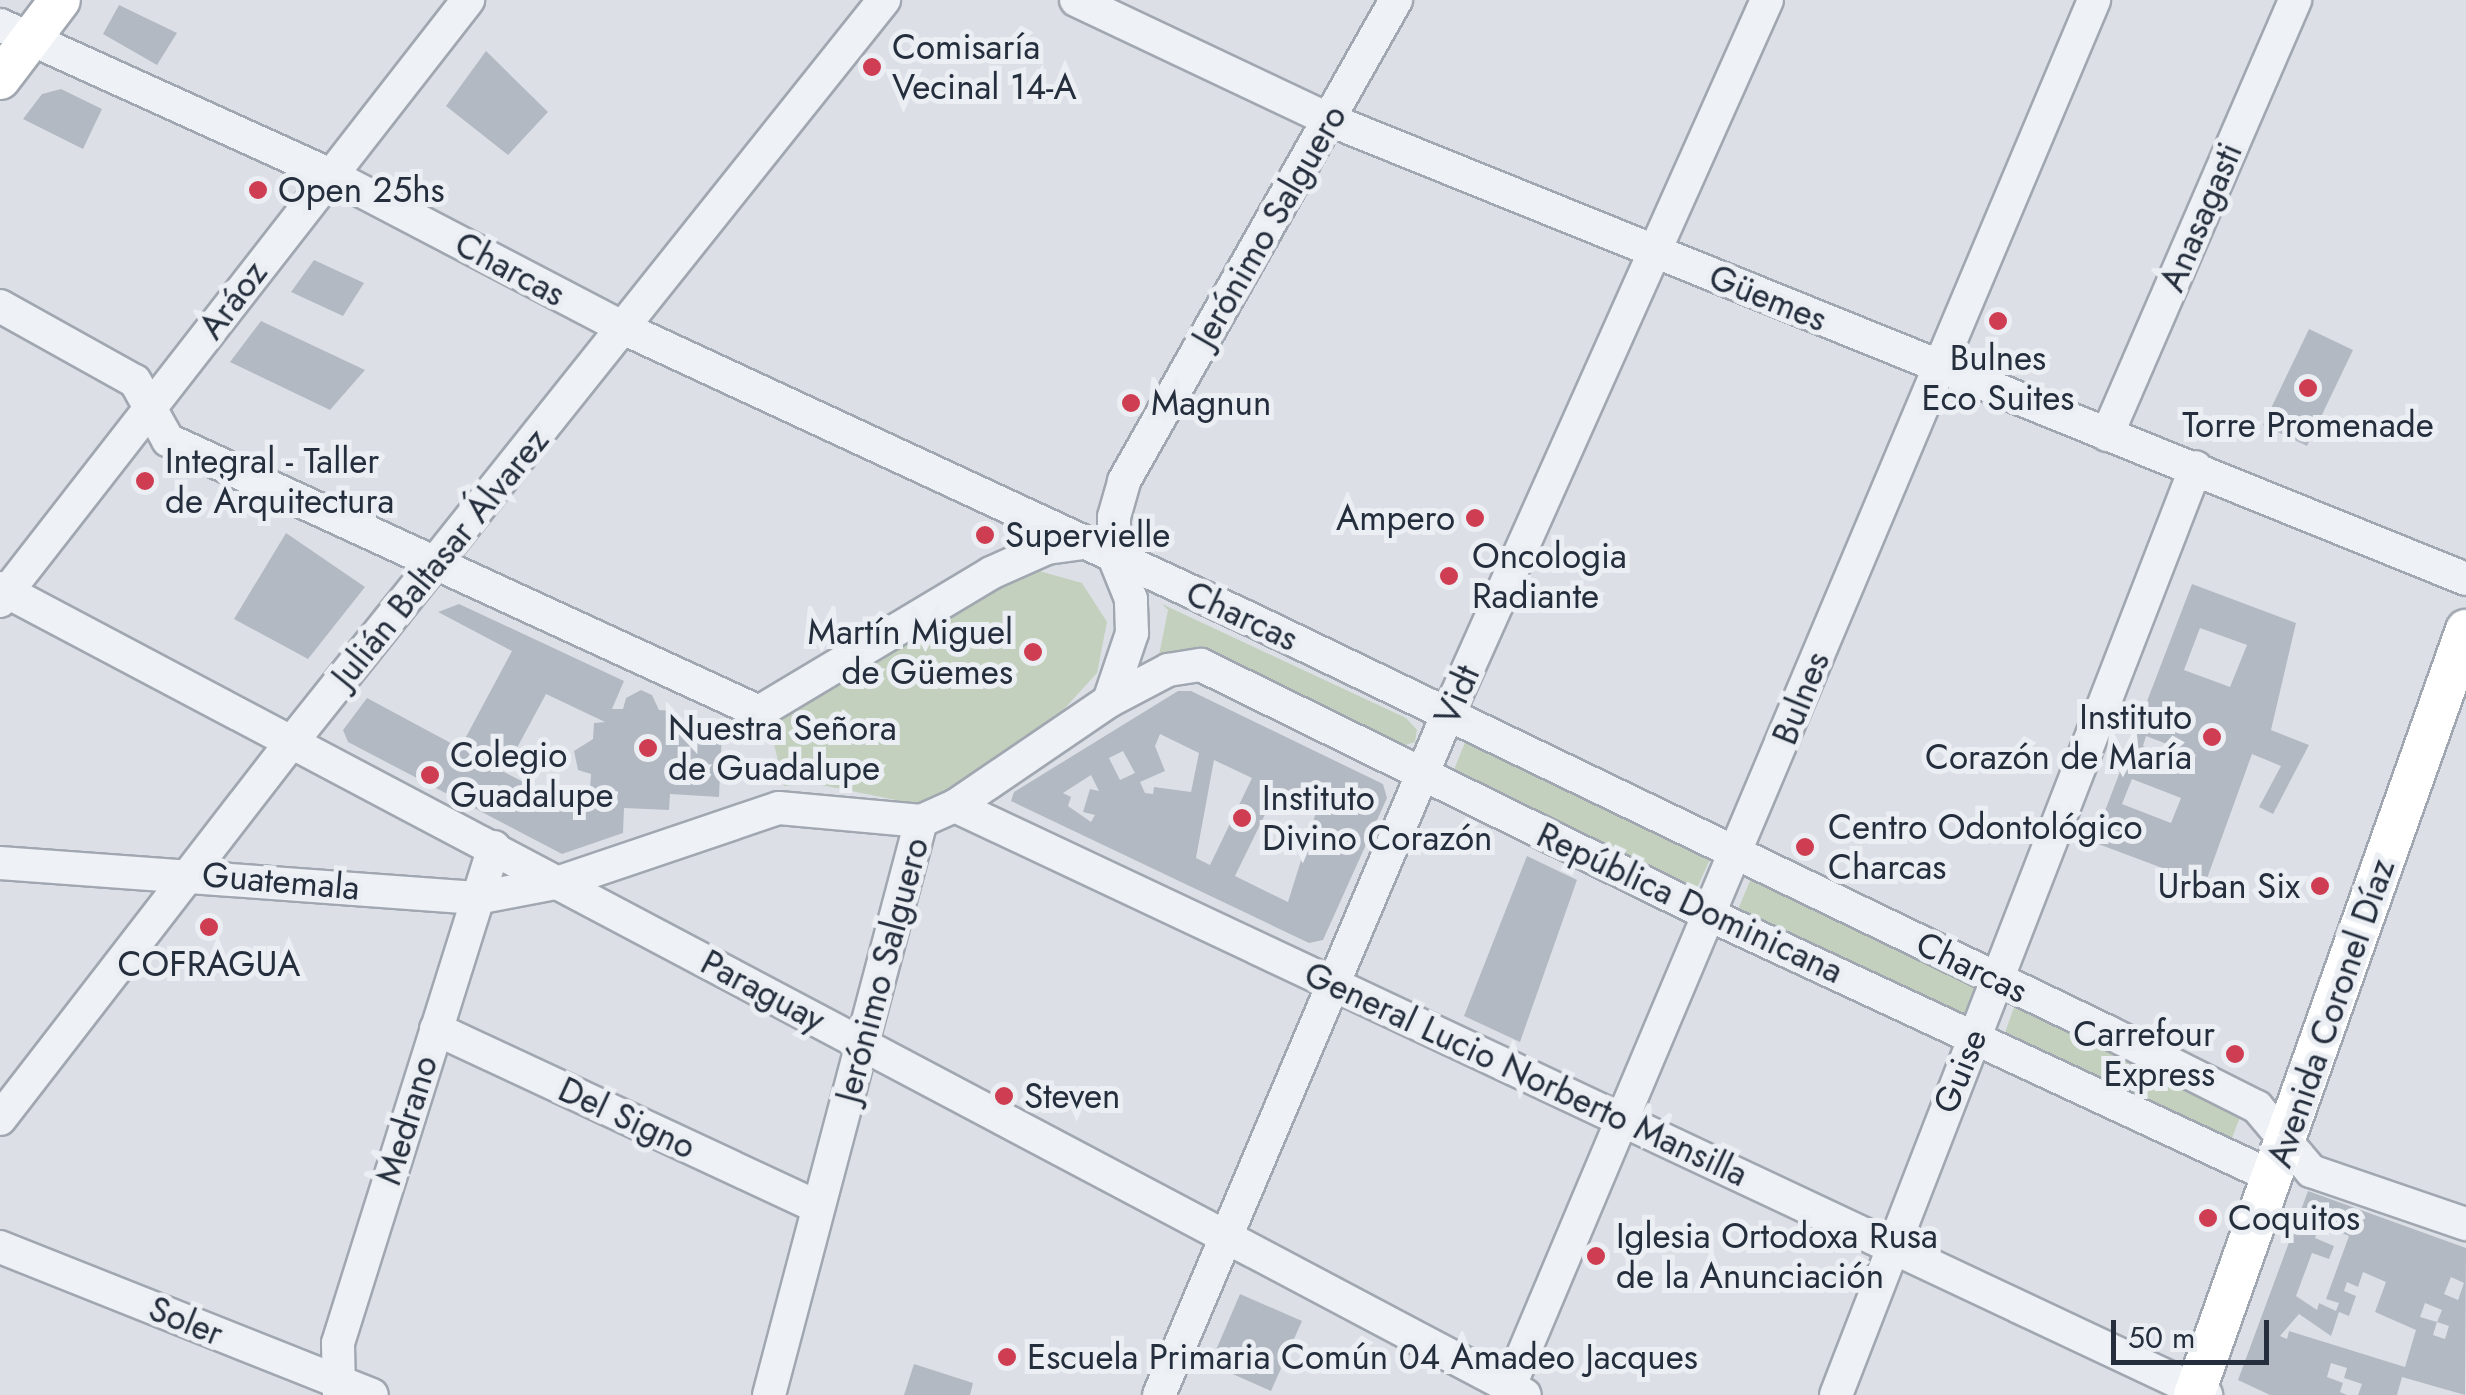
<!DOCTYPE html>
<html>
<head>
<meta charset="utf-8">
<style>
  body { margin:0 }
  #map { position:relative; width:2466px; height:1395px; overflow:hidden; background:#dce0e6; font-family:Jost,sans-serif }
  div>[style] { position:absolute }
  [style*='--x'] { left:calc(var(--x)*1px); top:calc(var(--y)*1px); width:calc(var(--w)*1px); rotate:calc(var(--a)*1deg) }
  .green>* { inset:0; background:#c2d0bd }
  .building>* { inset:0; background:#b3b9c3 }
  .roads { filter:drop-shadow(2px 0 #a1a7b0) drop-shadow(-2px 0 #a1a7b0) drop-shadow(0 2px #a1a7b0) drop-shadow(0 -2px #a1a7b0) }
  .minor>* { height:32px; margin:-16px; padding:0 16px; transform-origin:16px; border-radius:16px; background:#eef1f5 }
  .major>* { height:40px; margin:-20px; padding:0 20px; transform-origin:20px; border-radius:20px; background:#fff }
  .dots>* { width:28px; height:28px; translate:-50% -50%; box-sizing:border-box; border:5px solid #ebeff4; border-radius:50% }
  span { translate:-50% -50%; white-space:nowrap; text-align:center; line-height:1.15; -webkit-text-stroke:10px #ebeff4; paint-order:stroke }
  .poi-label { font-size:35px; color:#252e3d }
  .left { translate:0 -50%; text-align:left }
  .right { translate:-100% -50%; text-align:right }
  .street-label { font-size:35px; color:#252e3d }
  .scale { position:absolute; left:2111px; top:1320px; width:158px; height:45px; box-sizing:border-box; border:5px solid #252e3d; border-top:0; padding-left:12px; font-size:30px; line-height:35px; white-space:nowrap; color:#252e3d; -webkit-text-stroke:8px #ebeff4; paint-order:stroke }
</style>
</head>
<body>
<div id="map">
  <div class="green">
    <div style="clip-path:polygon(1032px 569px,1082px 583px,1107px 622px,1097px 673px,1065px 708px,940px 798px,916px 804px,811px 783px,784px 786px,770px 727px,821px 690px)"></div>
    <div style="clip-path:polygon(1162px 604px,1406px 718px,1417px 730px,1415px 742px,1399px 747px,1205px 650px,1158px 660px,1168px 610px)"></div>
    <div style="clip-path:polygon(1466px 740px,1711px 857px,1692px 899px,1449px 782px)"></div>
    <div style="clip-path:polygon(1752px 876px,1983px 983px,1965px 1026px,1734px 919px)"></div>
    <div style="clip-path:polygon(2017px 999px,2243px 1109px,2228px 1149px,2002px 1041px)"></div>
  </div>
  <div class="building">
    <div style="clip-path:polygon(119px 5px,177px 33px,157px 65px,103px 34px)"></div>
    <div style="clip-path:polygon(486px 51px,548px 112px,508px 155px,446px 106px)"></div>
    <div style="clip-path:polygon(61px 89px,102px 109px,83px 149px,23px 119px,42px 94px)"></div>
    <div style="clip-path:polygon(314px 260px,364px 283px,343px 316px,291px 292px)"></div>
    <div style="clip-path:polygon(261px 321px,365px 370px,330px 410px,230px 362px)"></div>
    <div style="clip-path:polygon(2309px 329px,2353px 350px,2307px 446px,2263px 425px)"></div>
    <div style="clip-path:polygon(286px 533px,365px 587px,308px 659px,234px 619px)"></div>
    <div style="clip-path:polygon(evenodd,2192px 584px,2296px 623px,2271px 730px,2309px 745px,2273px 814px,2259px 807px,2281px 766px,2252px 754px,2205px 884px,2093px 842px,2192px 584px,2200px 628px,2247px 645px,2230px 687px,2184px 670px,2200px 628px,2192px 584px,2146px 736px,2196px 755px,2192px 765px,2143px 746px,2146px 736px,2192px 584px,2132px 779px,2181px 798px,2171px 823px,2122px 804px,2132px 779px)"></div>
    <div style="clip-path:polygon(evenodd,459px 604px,624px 681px,612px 709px,623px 709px,626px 698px,641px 690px,652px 695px,659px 710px,676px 711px,675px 729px,722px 731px,719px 797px,670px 794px,669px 810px,624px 808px,623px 833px,562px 854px,348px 742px,343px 730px,367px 698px,460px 748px,512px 651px,438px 612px,459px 604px,546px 694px,605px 722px,594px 723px,593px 739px,574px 751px,578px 770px,591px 774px,589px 804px,566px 804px,504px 772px,546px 694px)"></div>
    <div style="clip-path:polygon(evenodd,1178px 691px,1191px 691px,1383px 784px,1387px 798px,1323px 940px,1309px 943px,1011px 801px,1014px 792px,1178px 691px,1160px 734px,1199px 753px,1191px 792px,1154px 787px,1153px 794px,1145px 793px,1140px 782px,1165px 771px,1155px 746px,1160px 734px,1178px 691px,1123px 751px,1135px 773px,1120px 780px,1109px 758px,1123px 751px,1178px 691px,1214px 760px,1252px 778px,1210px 865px,1196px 858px,1214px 760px,1178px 691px,1091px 775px,1099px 791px,1090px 789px,1083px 812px,1095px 815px,1091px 822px,1068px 806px,1071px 797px,1063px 793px,1091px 775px,1178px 691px,1277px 790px,1317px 809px,1288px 902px,1235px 876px,1277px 790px)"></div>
    <div style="clip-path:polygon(1527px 856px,1577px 880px,1520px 1042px,1464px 1016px)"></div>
    <div style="clip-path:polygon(evenodd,2308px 1191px,2466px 1248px,2465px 1395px,2402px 1377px,2397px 1395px,2358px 1395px,2362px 1384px,2344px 1378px,2347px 1368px,2331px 1363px,2327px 1377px,2343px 1383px,2340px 1392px,2347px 1395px,2270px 1395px,2238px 1380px,2308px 1191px,2332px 1229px,2349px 1236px,2326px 1299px,2339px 1303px,2336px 1311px,2319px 1303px,2317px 1310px,2296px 1296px,2312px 1253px,2329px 1259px,2334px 1246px,2315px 1238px,2318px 1230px,2330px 1234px,2332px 1229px,2308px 1191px,2363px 1272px,2386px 1282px,2375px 1312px,2416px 1330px,2405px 1367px,2289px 1331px,2287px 1339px,2280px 1336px,2299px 1314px,2331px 1336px,2339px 1312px,2349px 1316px,2356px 1296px,2344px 1291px,2347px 1282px,2358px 1287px,2363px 1272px,2308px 1191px,2451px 1277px,2464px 1283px,2458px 1300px,2444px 1294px,2451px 1277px,2308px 1191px,2425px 1303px,2442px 1310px,2437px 1322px,2449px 1326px,2445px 1339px,2433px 1335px,2437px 1322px,2420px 1317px,2425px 1303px)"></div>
    <div style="clip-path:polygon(1240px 1294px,1302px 1321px,1271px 1391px,1210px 1364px)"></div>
    <div style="clip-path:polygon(914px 1364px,973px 1383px,970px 1395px,904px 1395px)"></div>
  </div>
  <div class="roads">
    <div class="minor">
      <div style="--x:1076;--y:0;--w:281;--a:25.3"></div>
      <div style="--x:1330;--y:120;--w:1225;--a:22"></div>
      <div style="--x:0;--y:25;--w:361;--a:24.4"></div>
      <div style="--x:329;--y:174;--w:332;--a:27.6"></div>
      <div style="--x:623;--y:328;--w:687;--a:24.89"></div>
      <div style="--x:1246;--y:617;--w:957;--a:25.71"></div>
      <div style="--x:2108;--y:1032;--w:167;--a:26.7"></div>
      <div style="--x:2257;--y:1107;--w:84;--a:49.8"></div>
      <div style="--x:2311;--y:1171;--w:164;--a:18.9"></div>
      <div style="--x:0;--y:306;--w:154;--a:29.1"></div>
      <div style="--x:135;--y:381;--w:68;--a:60.8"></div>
      <div style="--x:168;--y:440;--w:651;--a:24.71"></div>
      <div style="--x:759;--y:712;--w:270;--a:-30.9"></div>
      <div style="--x:991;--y:573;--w:61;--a:-24.1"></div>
      <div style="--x:1047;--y:548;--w:35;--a:-8"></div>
      <div style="--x:2107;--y:435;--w:474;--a:-66.6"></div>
      <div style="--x:0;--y:588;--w:1725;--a:27.89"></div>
      <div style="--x:0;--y:601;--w:762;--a:-52.09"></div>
      <div style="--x:1109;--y:701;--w:72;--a:-71.3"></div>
      <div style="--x:1132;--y:633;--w:34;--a:-92"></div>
      <div style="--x:1131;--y:599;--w:45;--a:-112"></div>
      <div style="--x:1114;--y:557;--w:40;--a:-90"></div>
      <div style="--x:1114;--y:517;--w:37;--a:-74"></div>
      <div style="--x:1124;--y:481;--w:553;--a:-60.51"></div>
      <div style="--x:955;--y:806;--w:1383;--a:25.21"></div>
      <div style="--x:0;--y:863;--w:478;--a:4.2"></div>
      <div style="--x:477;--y:898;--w:85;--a:-10.9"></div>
      <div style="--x:560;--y:882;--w:231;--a:-18.7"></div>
      <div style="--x:779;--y:808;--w:143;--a:5.2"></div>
      <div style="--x:921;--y:821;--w:37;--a:-24"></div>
      <div style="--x:955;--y:806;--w:186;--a:-34.3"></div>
      <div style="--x:1109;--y:701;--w:67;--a:-27.7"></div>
      <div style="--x:1168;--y:670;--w:33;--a:-9"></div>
      <div style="--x:1201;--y:665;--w:569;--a:26.16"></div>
      <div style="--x:1712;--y:916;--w:619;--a:24.95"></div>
      <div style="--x:436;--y:1029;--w:421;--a:25"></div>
      <div style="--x:0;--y:1119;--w:475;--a:-52.3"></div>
      <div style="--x:291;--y:743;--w:951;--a:-51.41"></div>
      <div style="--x:0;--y:1247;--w:400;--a:21.7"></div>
      <div style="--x:339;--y:1395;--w:52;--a:-91.1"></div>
      <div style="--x:338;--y:1343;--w:520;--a:-72.54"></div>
      <div style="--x:769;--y:1395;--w:594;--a:-75.17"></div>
      <div style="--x:1159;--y:1395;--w:738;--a:-67.02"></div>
      <div style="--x:1447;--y:716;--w:784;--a:-65.92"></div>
      <div style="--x:1506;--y:1395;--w:1514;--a:-67.14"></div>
      <div style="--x:1836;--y:1395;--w:995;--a:-68.8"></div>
    </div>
    <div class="major">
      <div style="--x:0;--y:79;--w:99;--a:-52.8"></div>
      <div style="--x:2194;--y:1395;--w:812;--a:-70.43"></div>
    </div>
  </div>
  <div class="dots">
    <div style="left:872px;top:67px;background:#cf3d53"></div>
    <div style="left:258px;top:190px;background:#cf3d53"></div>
    <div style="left:1998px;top:321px;background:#cf3d53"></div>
    <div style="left:2308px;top:388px;background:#cf3d53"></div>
    <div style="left:1131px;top:403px;background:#cf3d53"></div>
    <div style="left:145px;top:481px;background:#cf3d53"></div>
    <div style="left:1475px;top:518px;background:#cf3d53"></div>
    <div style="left:985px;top:535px;background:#cf3d53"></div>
    <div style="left:1449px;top:576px;background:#cf3d53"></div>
    <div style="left:1033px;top:652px;background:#cf3d53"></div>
    <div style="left:2212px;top:737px;background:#cf3d53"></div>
    <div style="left:648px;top:748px;background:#cf3d53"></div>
    <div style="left:430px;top:775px;background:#cf3d53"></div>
    <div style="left:1242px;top:818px;background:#cf3d53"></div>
    <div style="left:1805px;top:847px;background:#cf3d53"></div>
    <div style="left:2320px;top:886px;background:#cf3d53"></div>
    <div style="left:209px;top:927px;background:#cf3d53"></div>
    <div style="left:2235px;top:1054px;background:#cf3d53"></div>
    <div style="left:1004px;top:1096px;background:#cf3d53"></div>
    <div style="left:2208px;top:1218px;background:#cf3d53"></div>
    <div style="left:1596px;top:1256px;background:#cf3d53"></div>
    <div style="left:1007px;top:1357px;background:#cf3d53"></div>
  </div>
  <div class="poi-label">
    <span class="left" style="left:892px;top:67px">Comisaría<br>Vecinal 14-A</span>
    <span class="left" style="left:278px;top:190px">Open 25hs</span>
    <span style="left:1998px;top:378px">Bulnes<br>Eco Suites</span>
    <span class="left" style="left:1151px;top:403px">Magnun</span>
    <span style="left:2308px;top:425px">Torre Promenade</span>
    <span class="left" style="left:165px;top:481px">Integral - Taller<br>de Arquitectura</span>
    <span class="right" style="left:1455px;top:518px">Ampero</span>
    <span class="left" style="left:1005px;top:535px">Supervielle</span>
    <span class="left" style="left:1472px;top:576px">Oncologia<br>Radiante</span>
    <span class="right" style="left:1013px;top:652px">Martín Miguel<br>de Güemes</span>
    <span class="right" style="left:2192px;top:737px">Instituto<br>Corazón de María</span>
    <span class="left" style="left:668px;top:748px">Nuestra Señora<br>de Guadalupe</span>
    <span class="left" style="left:450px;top:775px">Colegio<br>Guadalupe</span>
    <span class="left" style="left:1262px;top:818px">Instituto<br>Divino Corazón</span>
    <span class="left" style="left:1828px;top:847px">Centro Odontológico<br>Charcas</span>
    <span class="right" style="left:2300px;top:886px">Urban Six</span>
    <span style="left:209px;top:964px">COFRAGUA</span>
    <span class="right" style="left:2215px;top:1054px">Carrefour<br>Express</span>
    <span class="left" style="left:1024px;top:1096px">Steven</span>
    <span class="left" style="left:2228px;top:1218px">Coquitos</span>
    <span class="left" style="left:1616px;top:1256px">Iglesia Ortodoxa Rusa<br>de la Anunciación</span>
    <span class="left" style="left:1027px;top:1357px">Escuela Primaria Común 04 Amadeo Jacques</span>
  </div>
  <div class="street-label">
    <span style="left:2201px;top:217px;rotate:-67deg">Anasagasti</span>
    <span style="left:1269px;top:226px;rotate:-60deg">Jerónimo Salguero</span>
    <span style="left:510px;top:269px;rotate:28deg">Charcas</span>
    <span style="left:1768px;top:298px;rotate:22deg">Güemes</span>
    <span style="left:233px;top:300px;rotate:-53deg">Aráoz</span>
    <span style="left:440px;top:558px;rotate:-51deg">Julián Baltasar Álvarez</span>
    <span style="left:1242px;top:616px;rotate:25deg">Charcas</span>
    <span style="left:1457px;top:695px;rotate:-66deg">Vidt</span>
    <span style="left:1801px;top:698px;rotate:-68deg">Bulnes</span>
    <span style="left:281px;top:881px;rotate:5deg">Guatemala</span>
    <span style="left:1690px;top:903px;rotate:25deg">República Dominicana</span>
    <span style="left:1972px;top:967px;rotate:26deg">Charcas</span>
    <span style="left:882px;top:970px;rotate:-75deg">Jerónimo Salguero</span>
    <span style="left:763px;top:991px;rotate:28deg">Paraguay</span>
    <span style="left:2331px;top:1013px;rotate:-71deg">Avenida Coronel Díaz</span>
    <span style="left:1960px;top:1071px;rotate:-68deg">Guise</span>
    <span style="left:1526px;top:1074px;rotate:25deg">General Lucio Norberto Mansilla</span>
    <span style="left:627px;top:1118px;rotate:25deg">Del Signo</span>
    <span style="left:407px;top:1120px;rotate:-73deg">Medrano</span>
    <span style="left:186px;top:1321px;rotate:22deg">Soler</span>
  </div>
  <div class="scale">50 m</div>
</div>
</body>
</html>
